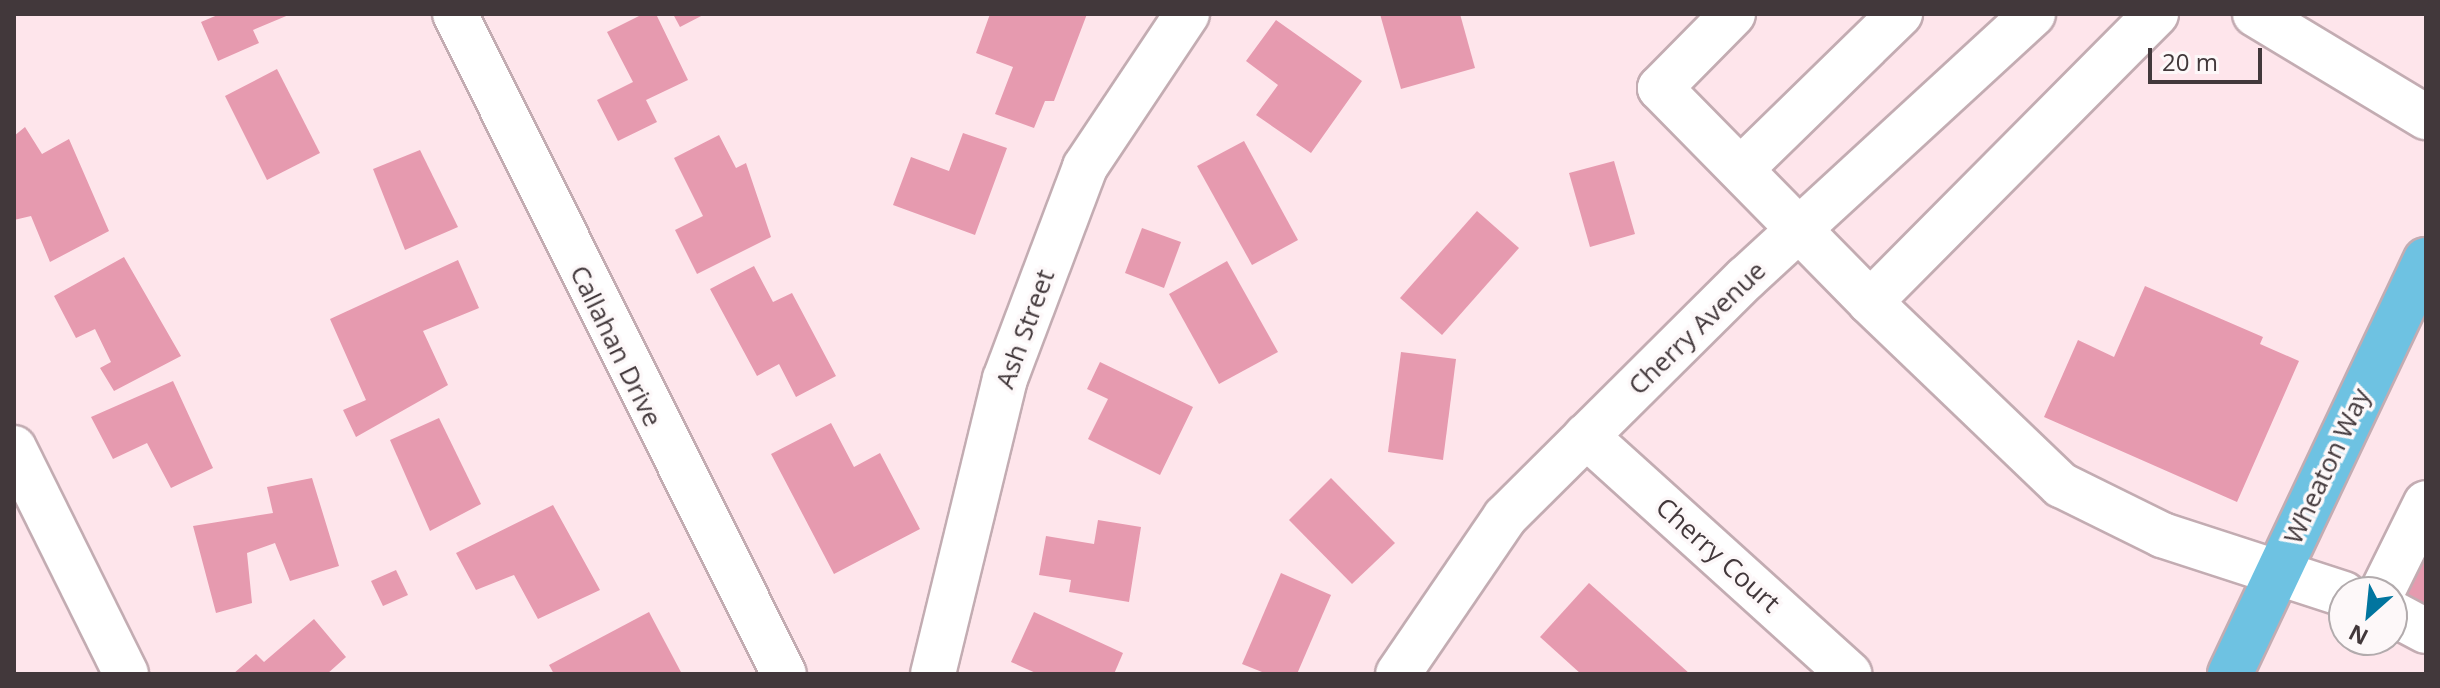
<!DOCTYPE html>
<html>
<head>
<meta charset="utf-8">
<style>
  body { margin:0 }
  #map { position:relative; width:2440px; height:688px; overflow:hidden; background:#fee5eb; font-family:"Open Sans",sans-serif }
  div>[style] { position:absolute }
  [style*='--x'] { left:calc(var(--x)*1px); top:calc(var(--y)*1px); width:calc(var(--w)*1px); rotate:calc(var(--a)*1deg) }
  .building>* { inset:0; background:#e69aaf }
  .roads { filter:drop-shadow(2px 0 #c3acb2) drop-shadow(-2px 0 #c3acb2) drop-shadow(0 2px #c3acb2) drop-shadow(0 -2px #c3acb2) }
  .minor>* { height:44px; margin:-22px; padding:0 22px; transform-origin:22px; border-radius:22px; background:#fff }
  .major>* { height:44px; margin:-22px; padding:0 22px; transform-origin:22px; border-radius:22px; background:#6ec2e2 }
  span { translate:-50% -50%; white-space:nowrap; text-align:center; line-height:1.15; -webkit-text-stroke:7px #fdf8f9; paint-order:stroke }
  .street-label { font-size:26px; color:#42383b }
  .frame { position:absolute; inset:0; border:16px solid #42383b; pointer-events:none }
  .north { position:absolute; left:2328px; top:576px; width:80px; height:80px; box-sizing:border-box; background:#fdf8f9; border:2px solid #b2abad; border-radius:50%; rotate:207deg; font-size:22px; font-weight:700; line-height:32px; text-align:center; color:#42383b }
  .north::after { content:''; display:block; margin:auto; width:28px; height:36px; background:#01759f; clip-path:polygon(50% 0,100% 100%,50% 72%,0 100%) }
  .scale { position:absolute; left:2148px; top:48px; width:114px; height:36px; box-sizing:border-box; border:4px solid #42383b; border-top:0; padding-left:10px; font-size:24px; line-height:28px; white-space:nowrap; color:#42383b; -webkit-text-stroke:6px #fdf8f9; paint-order:stroke }
</style>
</head>
<body>
<div id="map">
  <div class="building">
    <div style="clip-path:polygon(220px 14px,291px 14px,253px 30px,259px 43px,218px 61px,201px 22px)"></div>
    <div style="clip-path:polygon(643px 14px,656px 14px,688px 80px,646px 100px,657px 122px,618px 141px,597px 100px,633px 82px,607px 32px)"></div>
    <div style="clip-path:polygon(673px 14px,705px 14px,680px 27px)"></div>
    <div style="clip-path:polygon(990px 14px,1087px 14px,1054px 101px,1045px 101px,1034px 128px,995px 114px,1013px 67px,976px 53px)"></div>
    <div style="clip-path:polygon(1380px 14px,1460px 14px,1475px 68px,1401px 89px)"></div>
    <div style="clip-path:polygon(1276px 20px,1362px 81px,1311px 153px,1256px 115px,1278px 85px,1246px 61px)"></div>
    <div style="clip-path:polygon(277px 69px,320px 153px,267px 180px,225px 96px)"></div>
    <div style="clip-path:polygon(25px 127px,42px 154px,69px 139px,109px 231px,50px 262px,31px 216px,14px 220px,14px 136px)"></div>
    <div style="clip-path:polygon(963px 133px,1007px 148px,975px 235px,893px 205px,911px 157px,949px 171px)"></div>
    <div style="clip-path:polygon(719px 135px,736px 168px,746px 163px,771px 237px,697px 274px,675px 230px,703px 216px,674px 158px)"></div>
    <div style="clip-path:polygon(1244px 141px,1298px 240px,1252px 265px,1197px 166px)"></div>
    <div style="clip-path:polygon(420px 150px,458px 227px,405px 250px,373px 169px)"></div>
    <div style="clip-path:polygon(1614px 161px,1635px 234px,1590px 247px,1569px 173px)"></div>
    <div style="clip-path:polygon(1477px 211px,1519px 248px,1442px 335px,1400px 298px)"></div>
    <div style="clip-path:polygon(1142px 228px,1181px 242px,1164px 288px,1125px 273px)"></div>
    <div style="clip-path:polygon(124px 257px,181px 356px,114px 391px,100px 368px,111px 362px,95px 329px,76px 338px,54px 296px)"></div>
    <div style="clip-path:polygon(458px 260px,479px 308px,423px 331px,448px 385px,356px 437px,343px 410px,366px 400px,330px 319px)"></div>
    <div style="clip-path:polygon(1227px 261px,1278px 352px,1219px 384px,1169px 294px)"></div>
    <div style="clip-path:polygon(754px 266px,773px 302px,792px 293px,836px 376px,796px 397px,779px 364px,757px 376px,710px 289px)"></div>
    <div style="clip-path:polygon(2145px 286px,2263px 337px,2260px 344px,2299px 361px,2237px 502px,2044px 417px,2078px 340px,2114px 357px)"></div>
    <div style="clip-path:polygon(1401px 352px,1456px 359px,1443px 460px,1388px 452px)"></div>
    <div style="clip-path:polygon(1100px 362px,1193px 407px,1160px 475px,1088px 439px,1108px 399px,1087px 389px)"></div>
    <div style="clip-path:polygon(173px 381px,213px 468px,171px 488px,147px 443px,113px 459px,91px 417px)"></div>
    <div style="clip-path:polygon(439px 418px,481px 504px,430px 531px,390px 440px)"></div>
    <div style="clip-path:polygon(831px 423px,854px 467px,880px 453px,920px 529px,834px 574px,771px 454px)"></div>
    <div style="clip-path:polygon(312px 478px,339px 566px,290px 581px,275px 543px,247px 553px,252px 603px,216px 613px,193px 526px,273px 513px,267px 487px)"></div>
    <div style="clip-path:polygon(1331px 478px,1395px 543px,1352px 584px,1289px 520px)"></div>
    <div style="clip-path:polygon(553px 505px,600px 590px,538px 619px,514px 575px,476px 590px,456px 553px)"></div>
    <div style="clip-path:polygon(1098px 520px,1141px 527px,1129px 602px,1069px 592px,1071px 580px,1039px 575px,1046px 536px,1094px 544px)"></div>
    <div style="clip-path:polygon(2426px 544px,2426px 607px,2403px 597px)"></div>
    <div style="clip-path:polygon(396px 570px,408px 595px,383px 606px,371px 581px)"></div>
    <div style="clip-path:polygon(1281px 573px,1331px 595px,1297px 674px,1267px 674px,1242px 664px)"></div>
    <div style="clip-path:polygon(1589px 583px,1690px 674px,1581px 674px,1540px 637px)"></div>
    <div style="clip-path:polygon(649px 612px,682px 674px,554px 674px,549px 665px)"></div>
    <div style="clip-path:polygon(1034px 612px,1123px 653px,1114px 674px,1038px 674px,1011px 662px)"></div>
    <div style="clip-path:polygon(314px 619px,346px 657px,327px 674px,233px 674px,256px 654px,264px 662px)"></div>
  </div>
  <div class="roads">
    <div class="minor">
      <div style="--x:455;--y:14;--w:737;--a:63.5"></div>
      <div style="--x:1733;--y:14;--w:104;--a:134.6"></div>
      <div style="--x:1660;--y:88;--w:300;--a:45.5"></div>
      <div style="--x:1870;--y:302;--w:406;--a:-45.2"></div>
      <div style="--x:2255;--y:14;--w:200;--a:31.1"></div>
      <div style="--x:1742;--y:168;--w:221;--a:-44.3"></div>
      <div style="--x:1870;--y:302;--w:265;--a:43.8"></div>
      <div style="--x:2061;--y:485;--w:113;--a:26.3"></div>
      <div style="--x:2162;--y:535;--w:191;--a:18"></div>
      <div style="--x:1586;--y:436;--w:355;--a:42.1"></div>
      <div style="--x:14;--y:448;--w:252;--a:63.6"></div>
      <div style="--x:2382;--y:592;--w:99;--a:-63.7"></div>
      <div style="--x:2392;--y:613;--w:38;--a:28"></div>
      <div style="--x:933;--y:674;--w:304;--a:-76.3"></div>
      <div style="--x:1005;--y:379;--w:227;--a:-69.3"></div>
      <div style="--x:1085;--y:167;--w:184;--a:-56.3"></div>
      <div style="--x:1398;--y:674;--w:190;--a:-55.7"></div>
      <div style="--x:1505;--y:517;--w:339;--a:-44.8"></div>
      <div style="--x:1746;--y:278;--w:390;--a:-42.6"></div>
    </div>
    <div class="major">
      <div style="--x:2230;--y:674;--w:458;--a:-64.7"></div>
    </div>
  </div>
  <div class="street-label">
    <span style="left:1697px;top:328px;rotate:-44deg">Cherry Avenue</span>
    <span style="left:1025px;top:329px;rotate:-70deg">Ash Street</span>
    <span style="left:616px;top:346px;rotate:64deg">Callahan Drive</span>
    <span style="left:2327px;top:466px;rotate:-65deg">Wheaton Way</span>
    <span style="left:1718px;top:555px;rotate:42deg">Cherry Court</span>
  </div>
  <div class="frame"></div>
  <div class="north">N</div>
  <div class="scale">20 m</div>
</div>
</body>
</html>
